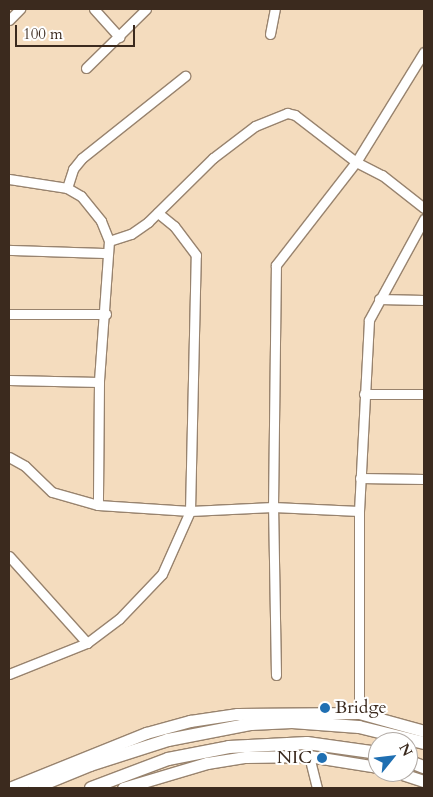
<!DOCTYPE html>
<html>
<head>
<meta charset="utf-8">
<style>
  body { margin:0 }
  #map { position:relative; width:433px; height:797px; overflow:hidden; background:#f4dcbe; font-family:Cardo,serif }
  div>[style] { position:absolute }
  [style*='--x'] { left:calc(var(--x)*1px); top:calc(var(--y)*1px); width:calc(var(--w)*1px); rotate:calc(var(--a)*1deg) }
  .roads { filter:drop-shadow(1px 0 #98836e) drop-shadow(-1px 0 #98836e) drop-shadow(0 1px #98836e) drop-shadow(0 -1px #98836e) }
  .street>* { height:9px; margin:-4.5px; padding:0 4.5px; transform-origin:4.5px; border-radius:4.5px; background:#fff }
  .secondary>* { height:11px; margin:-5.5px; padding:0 5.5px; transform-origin:5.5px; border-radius:5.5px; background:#fff }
  .primary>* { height:12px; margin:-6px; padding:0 6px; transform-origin:6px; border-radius:6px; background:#fff }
  .dots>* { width:14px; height:14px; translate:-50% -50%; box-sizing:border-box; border:2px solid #fff; border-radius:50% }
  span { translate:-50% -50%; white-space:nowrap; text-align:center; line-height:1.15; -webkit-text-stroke:4px #fff; paint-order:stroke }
  .poi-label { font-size:18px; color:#3b2a1e }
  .left { translate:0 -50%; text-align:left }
  .right { translate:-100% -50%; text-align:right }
  .frame { position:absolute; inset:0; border:10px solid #3b2a1e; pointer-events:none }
  .north { position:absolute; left:368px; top:732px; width:50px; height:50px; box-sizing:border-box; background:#fff; border:1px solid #b1aaa5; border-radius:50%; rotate:61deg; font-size:14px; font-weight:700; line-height:20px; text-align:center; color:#3b2a1e }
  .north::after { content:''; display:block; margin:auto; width:18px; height:22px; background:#1f6fb2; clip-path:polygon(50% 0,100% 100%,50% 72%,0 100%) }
  .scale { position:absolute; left:15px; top:25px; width:120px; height:22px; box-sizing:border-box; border:2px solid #3b2a1e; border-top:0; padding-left:6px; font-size:15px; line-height:18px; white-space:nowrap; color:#3b2a1e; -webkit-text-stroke:4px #fff; paint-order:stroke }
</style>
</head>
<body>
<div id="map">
  <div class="roads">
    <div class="street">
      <div style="--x:94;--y:9;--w:38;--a:48"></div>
      <div style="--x:9;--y:20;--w:16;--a:-45"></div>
      <div style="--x:270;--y:34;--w:25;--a:-79"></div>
      <div style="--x:86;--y:68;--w:84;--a:-44.5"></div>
      <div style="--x:9;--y:179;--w:59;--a:8.8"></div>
      <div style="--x:67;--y:188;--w:16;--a:30"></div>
      <div style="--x:81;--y:196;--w:32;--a:51"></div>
      <div style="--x:101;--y:221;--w:22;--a:68"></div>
      <div style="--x:109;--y:241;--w:141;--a:94.1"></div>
      <div style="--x:99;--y:382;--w:123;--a:90.5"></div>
      <div style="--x:67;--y:188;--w:20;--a:-72"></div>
      <div style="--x:73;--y:169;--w:14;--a:-51"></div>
      <div style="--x:82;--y:158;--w:132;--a:-38.5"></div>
      <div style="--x:109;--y:241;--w:23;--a:-18"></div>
      <div style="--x:131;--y:234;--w:21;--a:-35"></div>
      <div style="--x:148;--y:222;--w:91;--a:-44.6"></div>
      <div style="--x:213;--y:158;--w:53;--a:-37.3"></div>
      <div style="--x:255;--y:126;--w:35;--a:-22"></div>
      <div style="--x:287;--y:113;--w:8;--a:14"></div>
      <div style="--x:295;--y:115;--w:77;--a:37.6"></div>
      <div style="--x:356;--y:162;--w:29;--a:27"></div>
      <div style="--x:382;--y:175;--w:53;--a:38.2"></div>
      <div style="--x:9;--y:250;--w:98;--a:1.8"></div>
      <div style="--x:379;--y:299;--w:45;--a:1.3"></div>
      <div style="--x:9;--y:314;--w:97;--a:0"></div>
      <div style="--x:9;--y:380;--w:90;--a:1.3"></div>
      <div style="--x:364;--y:394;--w:60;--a:0"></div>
      <div style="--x:9;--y:457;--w:18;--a:29"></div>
      <div style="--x:25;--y:466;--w:37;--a:44"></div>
      <div style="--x:52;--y:492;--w:48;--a:15.8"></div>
      <div style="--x:98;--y:505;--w:92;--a:3.7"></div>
      <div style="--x:190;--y:511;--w:83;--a:-2.8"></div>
      <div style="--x:273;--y:507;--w:86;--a:2.7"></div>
      <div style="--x:360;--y:478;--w:64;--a:0.9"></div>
      <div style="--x:9;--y:556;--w:117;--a:48.1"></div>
      <div style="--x:9;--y:674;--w:84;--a:-21.7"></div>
      <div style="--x:87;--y:643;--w:40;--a:-37"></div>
      <div style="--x:119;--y:619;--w:62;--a:-46.3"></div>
      <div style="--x:162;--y:574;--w:69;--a:-66"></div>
      <div style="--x:190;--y:511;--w:256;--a:-88.7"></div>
      <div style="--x:196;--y:255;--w:36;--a:-127"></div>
      <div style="--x:174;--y:226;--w:21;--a:-141"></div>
      <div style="--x:276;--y:675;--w:168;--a:-91"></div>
      <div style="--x:273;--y:507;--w:242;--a:-89.3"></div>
      <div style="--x:276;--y:265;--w:130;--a:-52.2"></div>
      <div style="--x:356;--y:162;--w:129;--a:-58.3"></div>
      <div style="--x:359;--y:713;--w:202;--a:-90"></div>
      <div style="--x:359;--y:511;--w:191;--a:-87"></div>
      <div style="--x:369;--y:320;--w:115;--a:-61.4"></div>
      <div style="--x:309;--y:756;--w:33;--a:76"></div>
    </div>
    <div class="secondary">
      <div style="--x:396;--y:772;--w:29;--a:18"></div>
      <div style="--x:9;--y:788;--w:148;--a:-21.9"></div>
      <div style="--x:146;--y:733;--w:46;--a:-15.3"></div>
      <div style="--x:190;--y:721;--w:48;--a:-8.5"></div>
      <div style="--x:237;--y:714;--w:122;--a:-0.5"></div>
      <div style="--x:359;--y:713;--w:67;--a:15.5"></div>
      <div style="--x:123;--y:788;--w:88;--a:-16.6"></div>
      <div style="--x:207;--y:763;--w:39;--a:-9"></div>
      <div style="--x:246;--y:757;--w:63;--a:-0.9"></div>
      <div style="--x:309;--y:756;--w:70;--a:9.1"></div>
    </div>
    <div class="primary">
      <div style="--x:408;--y:761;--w:17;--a:21"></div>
      <div style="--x:34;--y:788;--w:61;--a:-22.3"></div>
      <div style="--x:90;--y:765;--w:82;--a:-17.8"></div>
      <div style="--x:168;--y:740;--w:85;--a:-10.9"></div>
      <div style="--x:251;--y:724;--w:41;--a:-2.8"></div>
      <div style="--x:292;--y:722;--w:67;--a:4.3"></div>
      <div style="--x:359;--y:727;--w:67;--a:13.8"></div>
      <div style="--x:91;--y:788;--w:82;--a:-20.6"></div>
      <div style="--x:168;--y:759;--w:62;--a:-11.1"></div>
      <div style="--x:229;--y:747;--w:78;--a:-2.9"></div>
      <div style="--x:307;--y:743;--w:72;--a:8"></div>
    </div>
  </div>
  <div class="dots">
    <div style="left:325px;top:708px;background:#1f6fb2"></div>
    <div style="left:322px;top:758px;background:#1f6fb2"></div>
  </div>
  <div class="poi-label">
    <span class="left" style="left:335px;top:708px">Bridge</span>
    <span class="right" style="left:312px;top:758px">NIC</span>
  </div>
  <div class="frame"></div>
  <div class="north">N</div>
  <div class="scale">100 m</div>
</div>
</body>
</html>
